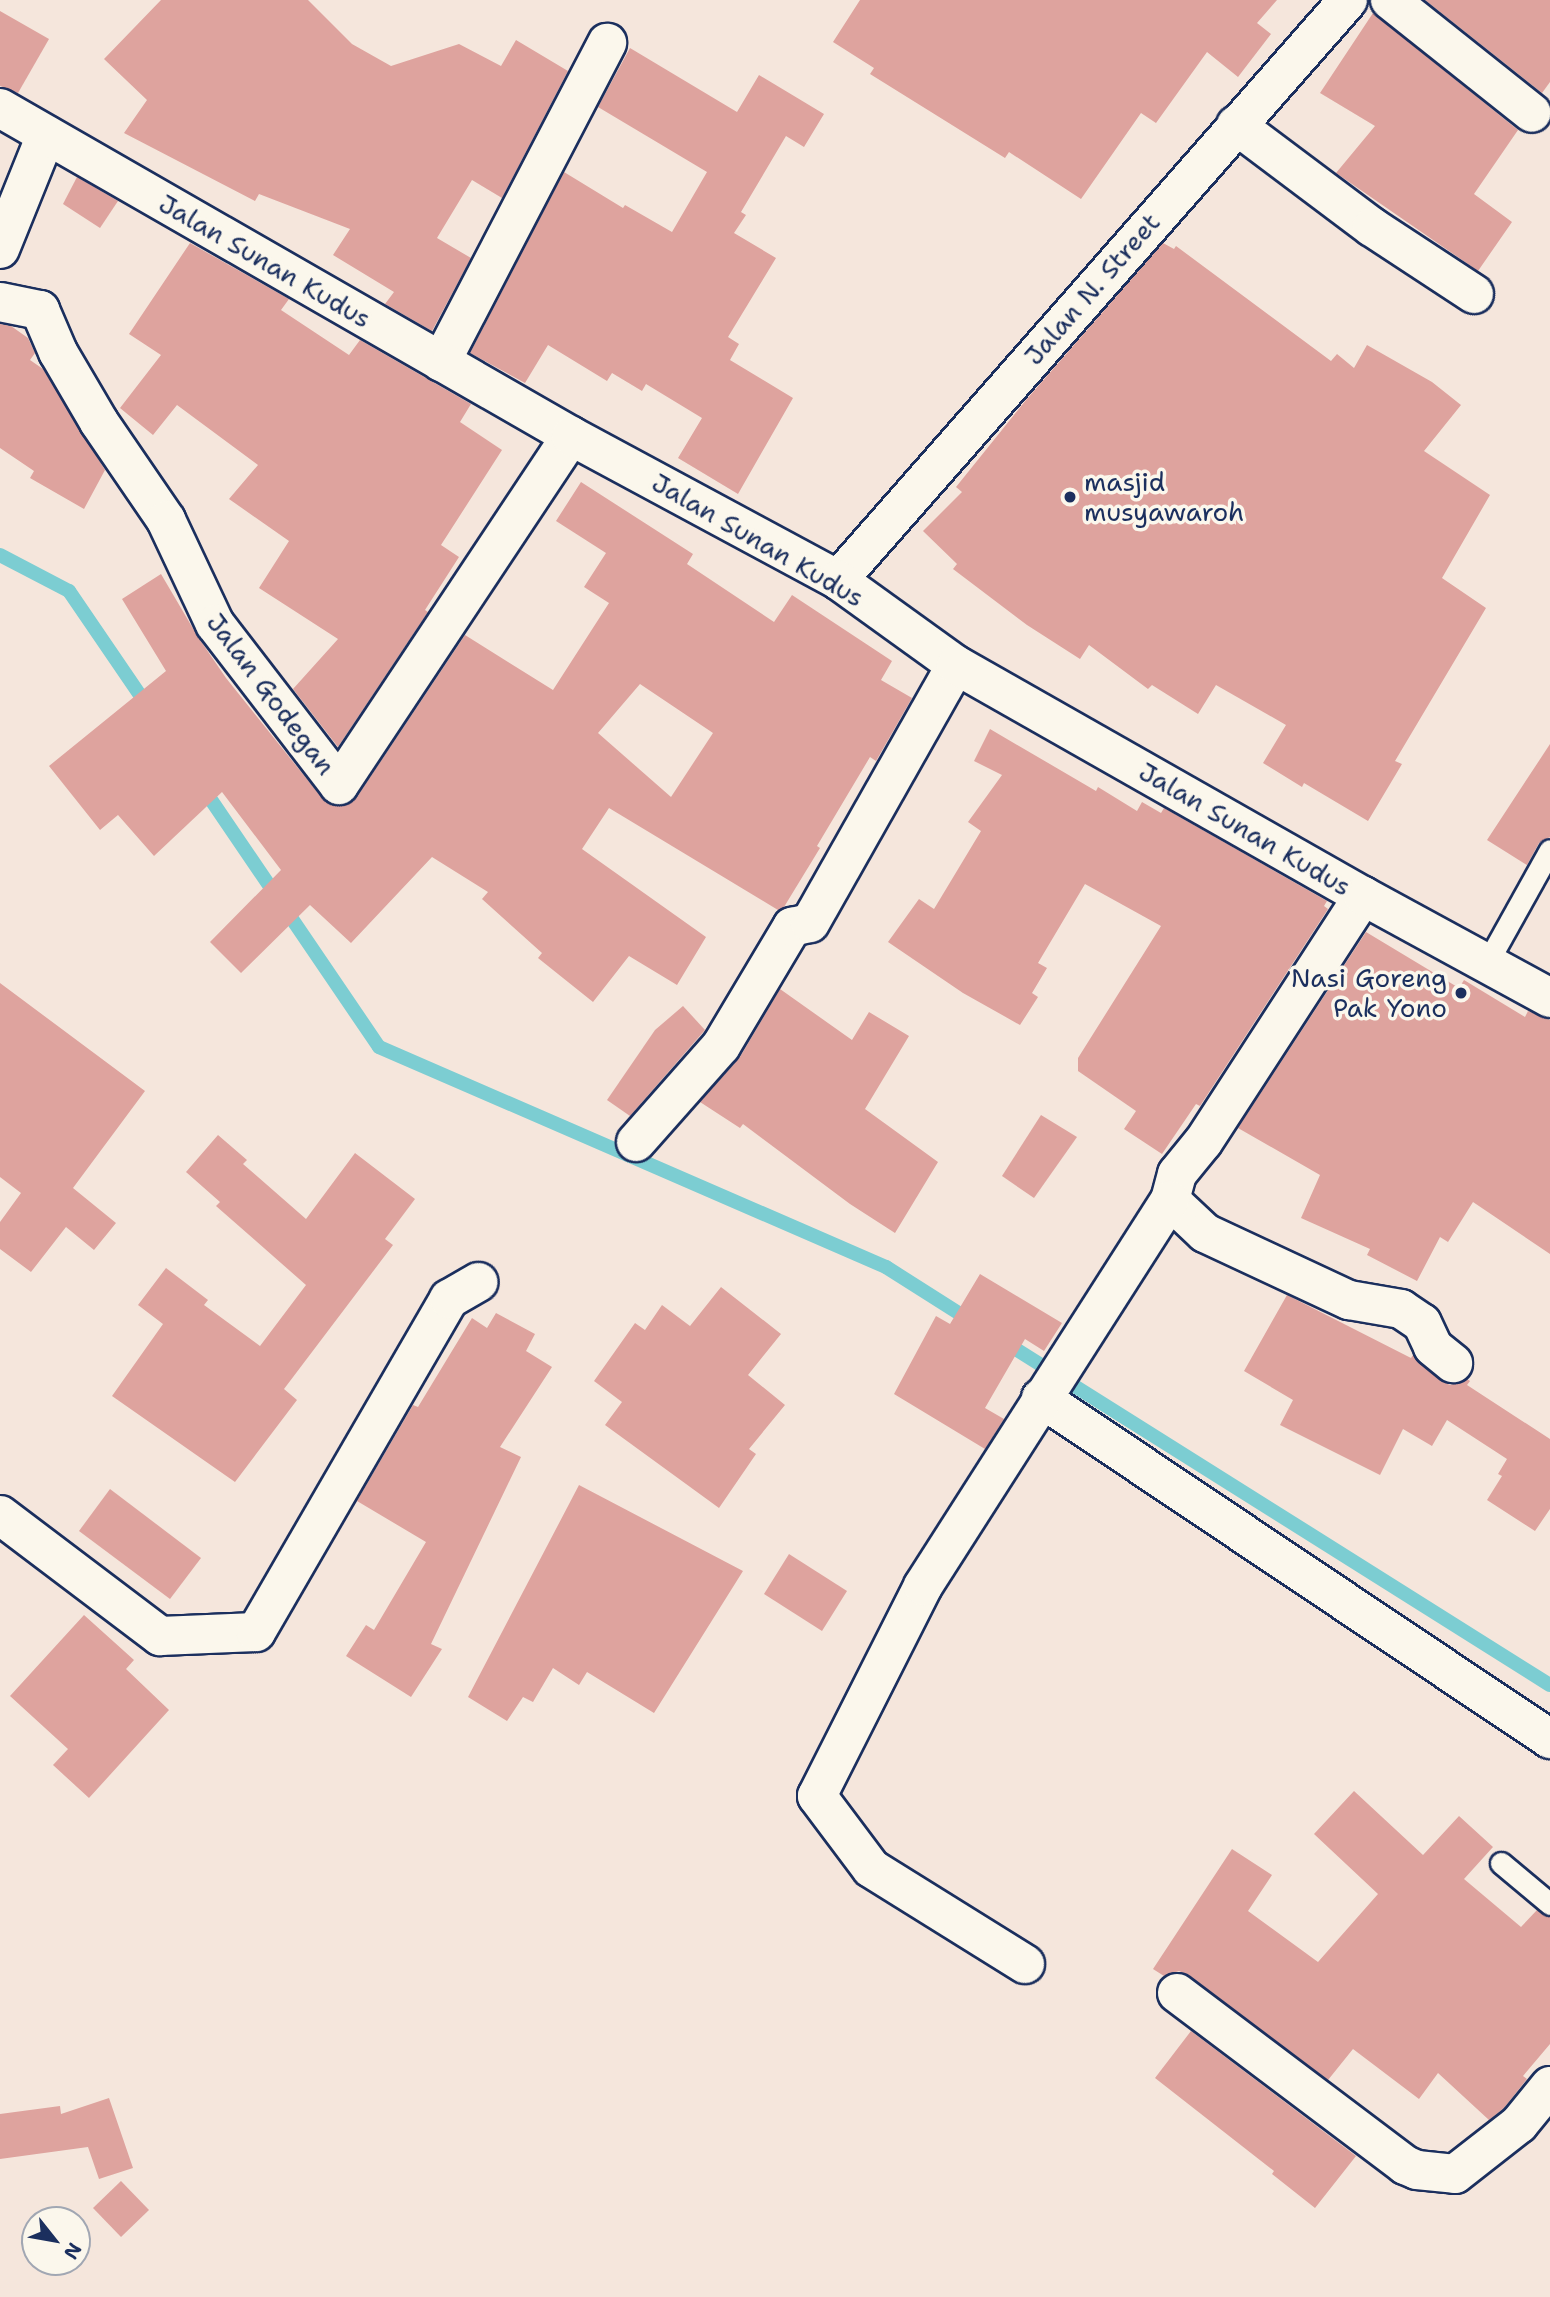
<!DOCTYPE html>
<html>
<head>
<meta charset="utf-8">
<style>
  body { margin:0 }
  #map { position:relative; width:1550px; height:2297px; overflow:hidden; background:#f5e6dc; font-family:"Shantell Sans",sans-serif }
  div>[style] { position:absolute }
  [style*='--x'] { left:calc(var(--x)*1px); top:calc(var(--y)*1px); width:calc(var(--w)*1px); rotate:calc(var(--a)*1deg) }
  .stream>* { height:14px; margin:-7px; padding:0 7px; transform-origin:7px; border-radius:7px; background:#7ccdd2 }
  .building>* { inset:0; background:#dea39e }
  .roads { filter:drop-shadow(2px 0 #1b2f5e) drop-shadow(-2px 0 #1b2f5e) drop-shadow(0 2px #1b2f5e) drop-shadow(0 -2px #1b2f5e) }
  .lane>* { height:21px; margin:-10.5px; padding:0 10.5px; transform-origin:10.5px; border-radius:10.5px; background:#fbf7ec }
  .street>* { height:38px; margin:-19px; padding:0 19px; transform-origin:19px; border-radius:19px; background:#fbf7ec }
  .secondary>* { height:38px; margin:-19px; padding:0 19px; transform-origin:19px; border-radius:19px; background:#fbf7ec }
  .dots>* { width:19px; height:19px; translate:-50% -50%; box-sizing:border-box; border:4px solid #fbf7ec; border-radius:50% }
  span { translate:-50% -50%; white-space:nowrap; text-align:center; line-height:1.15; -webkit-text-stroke:7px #fbf7ec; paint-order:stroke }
  .street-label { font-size:26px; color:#1b2f5e }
  .poi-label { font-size:26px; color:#1b2f5e }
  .left { translate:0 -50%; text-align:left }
  .right { translate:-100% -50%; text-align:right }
  .north { position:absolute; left:21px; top:2206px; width:70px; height:70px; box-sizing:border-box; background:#fbf7ec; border:2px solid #a1a7b3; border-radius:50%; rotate:121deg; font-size:19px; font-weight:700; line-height:28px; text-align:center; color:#1b2f5e }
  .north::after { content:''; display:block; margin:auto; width:24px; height:32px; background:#1b2f5e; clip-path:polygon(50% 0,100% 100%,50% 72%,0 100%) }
</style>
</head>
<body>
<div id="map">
  <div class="stream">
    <div style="--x:0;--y:555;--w:78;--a:27.6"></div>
    <div style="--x:69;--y:591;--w:140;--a:55.7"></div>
    <div style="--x:203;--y:788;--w:313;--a:55.8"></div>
    <div style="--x:379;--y:1047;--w:553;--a:23.46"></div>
    <div style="--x:886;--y:1267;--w:101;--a:32.4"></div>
    <div style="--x:1003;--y:1341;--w:646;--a:32.17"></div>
  </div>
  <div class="building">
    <div style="clip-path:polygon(161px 0,308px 0,352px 44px,391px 66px,459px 44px,501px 66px,516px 40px,568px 71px,502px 198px,472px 180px,437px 238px,471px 258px,432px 331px,385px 304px,394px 292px,333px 255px,350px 229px,259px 194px,255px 201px,124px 133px,147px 100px,104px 59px)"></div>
    <div style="clip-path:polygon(860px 0,1277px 0,1257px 23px,1271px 34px,1238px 77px,1207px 52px,1156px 123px,1141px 113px,1081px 199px,1009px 152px,1005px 158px,870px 74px,874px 68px,833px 42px)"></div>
    <div style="clip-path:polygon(1425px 0,1550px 0,1550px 82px,1542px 93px)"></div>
    <div style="clip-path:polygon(0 11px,49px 39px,18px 93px,0 86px)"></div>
    <div style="clip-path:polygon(1373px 13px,1518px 130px,1474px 194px,1512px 222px,1478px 271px,1336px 173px,1375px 126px,1320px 93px)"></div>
    <div style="clip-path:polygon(630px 48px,737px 112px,759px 75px,824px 114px,804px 147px,786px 136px,741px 212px,746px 215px,734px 233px,776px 258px,728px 337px,739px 344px,730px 360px,793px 398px,738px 494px,678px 458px,702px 418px,646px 384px,642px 391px,612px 373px,607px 381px,548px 345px,525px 383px,470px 353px,564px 172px,623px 208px,625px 205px,672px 232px,707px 172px,598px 107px)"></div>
    <div style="clip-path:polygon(77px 177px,118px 201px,100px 228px,63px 204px)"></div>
    <div style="clip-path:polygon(190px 243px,289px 299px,281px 310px,349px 355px,360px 340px,471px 404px,460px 422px,502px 450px,441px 545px,459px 557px,425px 610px,428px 612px,338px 747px,293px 689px,338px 639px,259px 588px,289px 541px,229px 499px,258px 465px,177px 405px,153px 435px,120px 408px,161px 355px,129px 334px)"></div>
    <div style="clip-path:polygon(1163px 243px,1174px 249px,1176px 246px,1331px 361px,1337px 354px,1354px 368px,1367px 345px,1432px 382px,1461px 405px,1424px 451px,1490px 495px,1442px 578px,1486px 608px,1395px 761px,1402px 764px,1368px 821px,1304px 783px,1302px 787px,1263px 763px,1286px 725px,1216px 685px,1198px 714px,1152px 685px,1148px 689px,1089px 645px,1080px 659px,1027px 625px,953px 569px,957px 564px,923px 531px,962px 492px,956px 487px,1026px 400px)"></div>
    <div style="clip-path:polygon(0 324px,11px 326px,28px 338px,35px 353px,30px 360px,43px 369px,105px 470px,84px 509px,30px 478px,34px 471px,0 448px)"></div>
    <div style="clip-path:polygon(evenodd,581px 482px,693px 554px,687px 564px,774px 622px,792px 595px,892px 661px,881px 680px,912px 698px,876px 761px,870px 757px,817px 846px,820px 848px,784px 907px,778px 910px,609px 808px,582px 849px,706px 937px,677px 985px,629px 956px,593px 1002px,538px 958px,542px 953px,482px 899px,488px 892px,432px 857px,351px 943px,310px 905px,241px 973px,210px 942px,281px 870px,222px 792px,154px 856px,118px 815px,100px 830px,49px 766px,166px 671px,122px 599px,161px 574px,198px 637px,226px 678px,322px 798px,330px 805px,349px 804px,357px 797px,465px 635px,553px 690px,609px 603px,584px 587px,606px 553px,556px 521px,581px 482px,640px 684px,713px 733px,671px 797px,598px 733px,640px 684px)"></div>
    <div style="clip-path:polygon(990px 729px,1096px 791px,1098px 787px,1137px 811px,1142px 802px,1161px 813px,1164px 808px,1327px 901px,1324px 906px,1328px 909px,1200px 1106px,1196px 1104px,1162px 1154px,1124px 1129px,1136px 1111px,1078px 1071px,1078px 1058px,1161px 926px,1085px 884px,1038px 963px,1047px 968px,1032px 993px,1038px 997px,1020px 1025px,963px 993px,888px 942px,919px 899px,934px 909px,981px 831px,968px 822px,1002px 775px,974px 761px)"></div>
    <div style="clip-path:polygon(1550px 744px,1550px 837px,1539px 843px,1527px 865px,1487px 840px)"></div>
    <div style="clip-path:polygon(1366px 932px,1459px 988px,1464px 980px,1525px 1017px,1528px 1011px,1550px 1020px,1550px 1254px,1473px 1202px,1448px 1242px,1440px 1237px,1417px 1281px,1367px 1255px,1370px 1249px,1301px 1218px,1320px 1175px,1238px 1128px)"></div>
    <div style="clip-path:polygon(0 983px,145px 1091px,73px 1188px,116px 1223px,94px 1250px,66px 1227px,31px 1272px,0 1249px,0 1222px,21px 1193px,0 1177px)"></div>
    <div style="clip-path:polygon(780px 989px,852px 1040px,869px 1012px,909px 1036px,865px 1109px,938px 1162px,895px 1233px,850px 1204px,743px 1124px,740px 1128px,700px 1102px,740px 1057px)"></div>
    <div style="clip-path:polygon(683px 1006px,705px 1030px,630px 1116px,607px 1100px,655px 1030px)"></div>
    <div style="clip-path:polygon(1041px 1115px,1077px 1137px,1034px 1198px,1002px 1176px)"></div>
    <div style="clip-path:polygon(218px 1135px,247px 1160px,243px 1164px,306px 1219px,355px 1153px,415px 1199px,385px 1239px,393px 1245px,284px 1389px,297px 1400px,235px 1482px,112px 1396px,163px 1324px,138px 1305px,166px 1268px,208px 1300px,204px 1305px,260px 1346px,306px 1285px,216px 1206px,220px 1202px,186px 1172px)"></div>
    <div style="clip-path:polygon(980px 1274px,1062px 1323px,1044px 1351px,1025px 1339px,985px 1408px,1004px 1419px,985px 1449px,894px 1394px,936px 1316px,950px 1324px)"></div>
    <div style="clip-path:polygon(721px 1287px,781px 1334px,748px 1375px,785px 1405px,749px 1449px,756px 1454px,719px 1508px,605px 1425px,622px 1402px,594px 1381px,635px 1323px,645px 1330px,662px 1305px,690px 1326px)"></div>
    <div style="clip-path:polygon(1287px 1295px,1411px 1358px,1413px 1355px,1440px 1380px,1450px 1385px,1467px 1379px,1470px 1381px,1467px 1385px,1550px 1439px,1550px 1509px,1535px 1531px,1487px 1500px,1502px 1476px,1498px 1474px,1507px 1459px,1447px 1420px,1432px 1446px,1403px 1429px,1380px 1475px,1280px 1425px,1293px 1400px,1244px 1371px)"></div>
    <div style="clip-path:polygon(496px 1313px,535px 1334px,526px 1351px,552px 1367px,500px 1447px,521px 1457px,431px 1644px,442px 1649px,411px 1697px,346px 1656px,366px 1625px,374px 1630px,426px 1542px,357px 1501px,413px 1405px,418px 1407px,472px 1318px,487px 1328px)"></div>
    <div style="clip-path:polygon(579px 1485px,743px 1571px,654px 1713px,587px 1672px,579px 1685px,553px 1668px,533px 1702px,523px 1697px,507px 1721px,468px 1697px)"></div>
    <div style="clip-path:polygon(110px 1489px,201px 1558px,170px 1599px,79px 1531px)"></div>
    <div style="clip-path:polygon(789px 1554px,847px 1591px,822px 1631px,764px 1594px)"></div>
    <div style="clip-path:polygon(84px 1615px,134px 1660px,126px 1669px,169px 1710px,89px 1798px,53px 1765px,68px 1749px,10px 1696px)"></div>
    <div style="clip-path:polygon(1354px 1791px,1423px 1855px,1459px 1816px,1493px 1847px,1464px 1879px,1521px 1927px,1537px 1910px,1550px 1917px,1550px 2044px,1523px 2076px,1527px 2079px,1504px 2108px,1489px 2120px,1438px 2073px,1419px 2099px,1353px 2049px,1328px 2080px,1190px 1976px,1179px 1971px,1164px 1976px,1153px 1969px,1232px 1849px,1272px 1875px,1248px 1911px,1318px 1962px,1378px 1894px,1314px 1834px)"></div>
    <div style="clip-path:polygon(1191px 2031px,1356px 2156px,1315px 2208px,1272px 2174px,1274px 2171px,1155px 2078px)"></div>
    <div style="clip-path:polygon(109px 2098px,133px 2168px,99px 2179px,88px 2147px,0 2159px,0 2114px,60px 2106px,61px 2114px)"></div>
    <div style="clip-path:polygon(121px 2181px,149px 2210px,121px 2237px,93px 2208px)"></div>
  </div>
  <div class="roads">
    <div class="lane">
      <div style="--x:1487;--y:963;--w:129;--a:-60.9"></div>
      <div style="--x:1501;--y:1863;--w:64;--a:39.9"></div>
    </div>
    <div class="street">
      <div style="--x:1390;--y:0;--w:181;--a:38.5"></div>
      <div style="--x:1236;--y:125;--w:170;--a:36.9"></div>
      <div style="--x:1372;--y:227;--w:122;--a:33.3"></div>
      <div style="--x:0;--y:249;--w:123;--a:-68"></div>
      <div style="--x:0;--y:302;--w:41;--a:11.3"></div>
      <div style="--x:40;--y:310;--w:46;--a:66.8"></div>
      <div style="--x:58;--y:352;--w:81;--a:59.6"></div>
      <div style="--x:99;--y:422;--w:119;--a:55.6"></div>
      <div style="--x:166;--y:520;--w:115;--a:64.8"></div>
      <div style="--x:215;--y:624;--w:203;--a:52.4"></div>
      <div style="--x:339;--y:785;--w:419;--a:-56.4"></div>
      <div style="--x:441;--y:362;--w:360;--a:-62.5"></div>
      <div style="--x:838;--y:580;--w:772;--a:-48.67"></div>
      <div style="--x:1363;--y:896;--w:293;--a:123"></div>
      <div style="--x:1203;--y:1142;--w:41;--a:129.1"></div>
      <div style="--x:1177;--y:1174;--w:27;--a:105"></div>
      <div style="--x:1170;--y:1200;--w:48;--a:43.3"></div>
      <div style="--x:1205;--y:1233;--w:159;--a:25"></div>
      <div style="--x:1349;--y:1300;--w:53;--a:9.8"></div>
      <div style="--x:1401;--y:1309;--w:25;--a:34"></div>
      <div style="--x:1422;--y:1323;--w:26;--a:65"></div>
      <div style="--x:1433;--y:1347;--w:26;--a:39"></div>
      <div style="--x:636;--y:1142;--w:128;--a:-48.5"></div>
      <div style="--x:721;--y:1046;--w:139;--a:-59.2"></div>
      <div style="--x:792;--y:927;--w:18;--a:-13"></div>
      <div style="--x:810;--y:923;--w:296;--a:-60.5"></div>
      <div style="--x:1041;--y:1398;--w:613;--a:33.82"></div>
      <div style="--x:0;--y:1515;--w:201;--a:37.1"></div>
      <div style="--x:160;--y:1636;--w:96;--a:-2.4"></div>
      <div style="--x:256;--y:1632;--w:385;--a:-59.9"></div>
      <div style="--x:449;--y:1299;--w:34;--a:-30"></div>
      <div style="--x:1025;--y:1964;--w:181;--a:-148.1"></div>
      <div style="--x:871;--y:1868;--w:90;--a:-126.9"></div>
      <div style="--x:817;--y:1796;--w:235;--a:-63.2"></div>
      <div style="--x:923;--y:1586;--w:458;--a:-57.4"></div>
      <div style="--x:1177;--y:1993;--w:286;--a:37"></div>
      <div style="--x:1405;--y:2165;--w:13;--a:23"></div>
      <div style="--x:1417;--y:2170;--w:38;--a:6"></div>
      <div style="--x:1455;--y:2174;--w:81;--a:-38"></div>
      <div style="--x:1519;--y:2124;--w:49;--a:-50.8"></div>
    </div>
    <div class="secondary">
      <div style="--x:0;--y:108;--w:659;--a:29.87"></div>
      <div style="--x:571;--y:436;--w:303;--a:28.3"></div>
      <div style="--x:838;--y:580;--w:145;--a:35.8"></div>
      <div style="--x:956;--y:665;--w:468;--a:29.6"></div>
      <div style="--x:1363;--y:896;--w:213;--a:28.6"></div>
    </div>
  </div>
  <div class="dots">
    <div style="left:1070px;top:497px;background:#1b2f5e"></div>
    <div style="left:1461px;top:993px;background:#1b2f5e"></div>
  </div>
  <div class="street-label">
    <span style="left:265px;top:261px;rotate:30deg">Jalan Sunan Kudus</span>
    <span style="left:1092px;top:289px;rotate:-49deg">Jalan N. Street</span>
    <span style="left:758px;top:540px;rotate:30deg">Jalan Sunan Kudus</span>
    <span style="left:271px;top:694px;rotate:53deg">Jalan Godegan</span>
    <span style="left:1245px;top:829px;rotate:30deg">Jalan Sunan Kudus</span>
  </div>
  <div class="poi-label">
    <span class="left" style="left:1084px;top:497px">masjid<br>musyawaroh</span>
    <span class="right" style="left:1447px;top:993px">Nasi Goreng<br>Pak Yono</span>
  </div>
  <div class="north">N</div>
</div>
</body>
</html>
